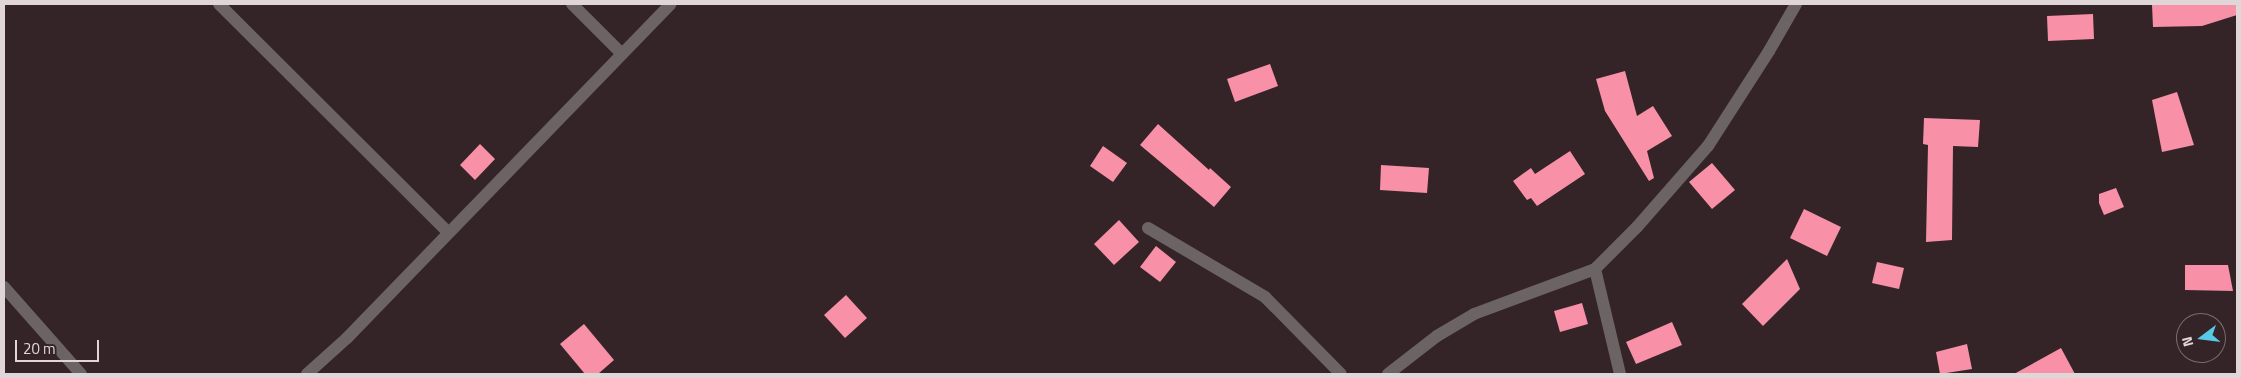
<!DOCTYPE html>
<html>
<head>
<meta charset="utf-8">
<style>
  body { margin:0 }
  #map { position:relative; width:2241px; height:378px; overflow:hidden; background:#342427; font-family:"Titillium Web",sans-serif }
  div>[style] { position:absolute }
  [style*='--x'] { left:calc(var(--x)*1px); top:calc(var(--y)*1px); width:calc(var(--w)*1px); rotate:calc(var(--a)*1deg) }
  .building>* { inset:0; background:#f890a7 }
  .service>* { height:12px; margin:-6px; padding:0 6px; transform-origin:6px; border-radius:6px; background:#6b6364 }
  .minor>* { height:12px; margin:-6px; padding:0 6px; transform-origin:6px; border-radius:6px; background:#6b6364 }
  span { translate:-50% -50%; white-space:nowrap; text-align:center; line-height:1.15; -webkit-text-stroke:5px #342427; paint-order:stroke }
  .frame { position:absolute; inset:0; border:5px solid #e1d6d7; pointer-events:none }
  .north { position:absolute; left:2176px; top:313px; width:50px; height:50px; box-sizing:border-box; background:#342427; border:1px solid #796b6d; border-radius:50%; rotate:255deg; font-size:14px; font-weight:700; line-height:20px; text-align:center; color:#e1d6d7 }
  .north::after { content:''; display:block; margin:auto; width:18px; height:22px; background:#58c9e4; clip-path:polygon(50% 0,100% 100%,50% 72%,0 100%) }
  .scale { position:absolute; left:15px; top:340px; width:84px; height:22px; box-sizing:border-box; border:2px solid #e1d6d7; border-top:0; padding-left:6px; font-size:15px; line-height:18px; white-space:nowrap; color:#e1d6d7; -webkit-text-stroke:4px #342427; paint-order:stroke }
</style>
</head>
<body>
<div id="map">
  <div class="building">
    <div style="clip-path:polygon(2237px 4px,2237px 15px,2202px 26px,2153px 27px,2152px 5px)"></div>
    <div style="clip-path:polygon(2093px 14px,2094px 39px,2048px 41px,2047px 16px)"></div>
    <div style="clip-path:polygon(1270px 64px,1278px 86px,1235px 102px,1227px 79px)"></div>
    <div style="clip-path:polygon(1625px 71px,1637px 116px,1653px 106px,1672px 136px,1647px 151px,1654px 178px,1649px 181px,1605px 111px,1596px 79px)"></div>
    <div style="clip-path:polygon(2177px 92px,2194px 145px,2162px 152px,2152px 100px)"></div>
    <div style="clip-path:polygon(1924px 118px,1980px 120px,1978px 147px,1953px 146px,1952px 240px,1926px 242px,1928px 145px,1923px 144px)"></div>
    <div style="clip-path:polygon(1158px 124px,1209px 170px,1210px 168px,1231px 187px,1214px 207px,1140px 145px)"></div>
    <div style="clip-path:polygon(480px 144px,495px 159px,475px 180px,460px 165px)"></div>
    <div style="clip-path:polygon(1103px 146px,1127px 163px,1113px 182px,1090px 166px)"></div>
    <div style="clip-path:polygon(1570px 151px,1585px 174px,1537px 206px,1531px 198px,1527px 200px,1513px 181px,1531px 168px,1535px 174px)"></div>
    <div style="clip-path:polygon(1712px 163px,1735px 190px,1712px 209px,1689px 182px)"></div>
    <div style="clip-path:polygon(1381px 165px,1429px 168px,1427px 193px,1380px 190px)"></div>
    <div style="clip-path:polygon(2116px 188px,2124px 207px,2104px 215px,2099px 203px,2099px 194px)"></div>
    <div style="clip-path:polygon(1804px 209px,1841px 227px,1827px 256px,1790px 238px)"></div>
    <div style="clip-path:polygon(1119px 220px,1139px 242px,1114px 265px,1094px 244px)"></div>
    <div style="clip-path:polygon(1156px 246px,1176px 262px,1160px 282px,1140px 267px)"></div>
    <div style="clip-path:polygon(1787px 259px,1800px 289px,1763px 326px,1742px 304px)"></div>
    <div style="clip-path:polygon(1877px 262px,1904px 268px,1899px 289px,1872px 283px)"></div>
    <div style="clip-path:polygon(2185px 265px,2228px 265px,2233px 291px,2185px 290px)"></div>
    <div style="clip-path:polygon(846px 295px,867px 318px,845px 338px,824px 315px)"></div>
    <div style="clip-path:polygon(1582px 303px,1588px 324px,1560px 332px,1554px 311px)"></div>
    <div style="clip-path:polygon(1672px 322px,1682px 345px,1636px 364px,1626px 342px)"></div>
    <div style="clip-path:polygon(584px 324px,614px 360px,598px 374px,585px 374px,560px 344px)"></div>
    <div style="clip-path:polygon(1967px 344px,1972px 369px,1940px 374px,1936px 352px)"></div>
    <div style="clip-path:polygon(2061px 348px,2075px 374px,2014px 374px)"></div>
  </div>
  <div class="service">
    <div style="--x:1148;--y:228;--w:136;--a:30.5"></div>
    <div style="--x:1265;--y:297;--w:108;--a:45.4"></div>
  </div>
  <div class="minor">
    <div style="--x:219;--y:4;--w:323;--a:44.9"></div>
    <div style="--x:572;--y:4;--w:69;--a:45"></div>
    <div style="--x:1595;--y:269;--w:108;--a:76.6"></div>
    <div style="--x:4;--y:287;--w:116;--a:48.5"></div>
    <div style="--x:307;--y:374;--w:54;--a:-42"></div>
    <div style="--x:347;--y:338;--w:465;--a:-45.9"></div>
    <div style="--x:1388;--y:374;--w:62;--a:-37.8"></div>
    <div style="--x:1437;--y:336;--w:43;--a:-30.7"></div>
    <div style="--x:1474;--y:314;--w:129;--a:-20.4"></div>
    <div style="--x:1595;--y:269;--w:59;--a:-45"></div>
    <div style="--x:1637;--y:227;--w:108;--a:-48.8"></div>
    <div style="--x:1708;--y:146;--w:113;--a:-57.3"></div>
    <div style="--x:1769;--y:51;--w:54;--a:-60.1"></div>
  </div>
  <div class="frame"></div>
  <div class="north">N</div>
  <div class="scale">20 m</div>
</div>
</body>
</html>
